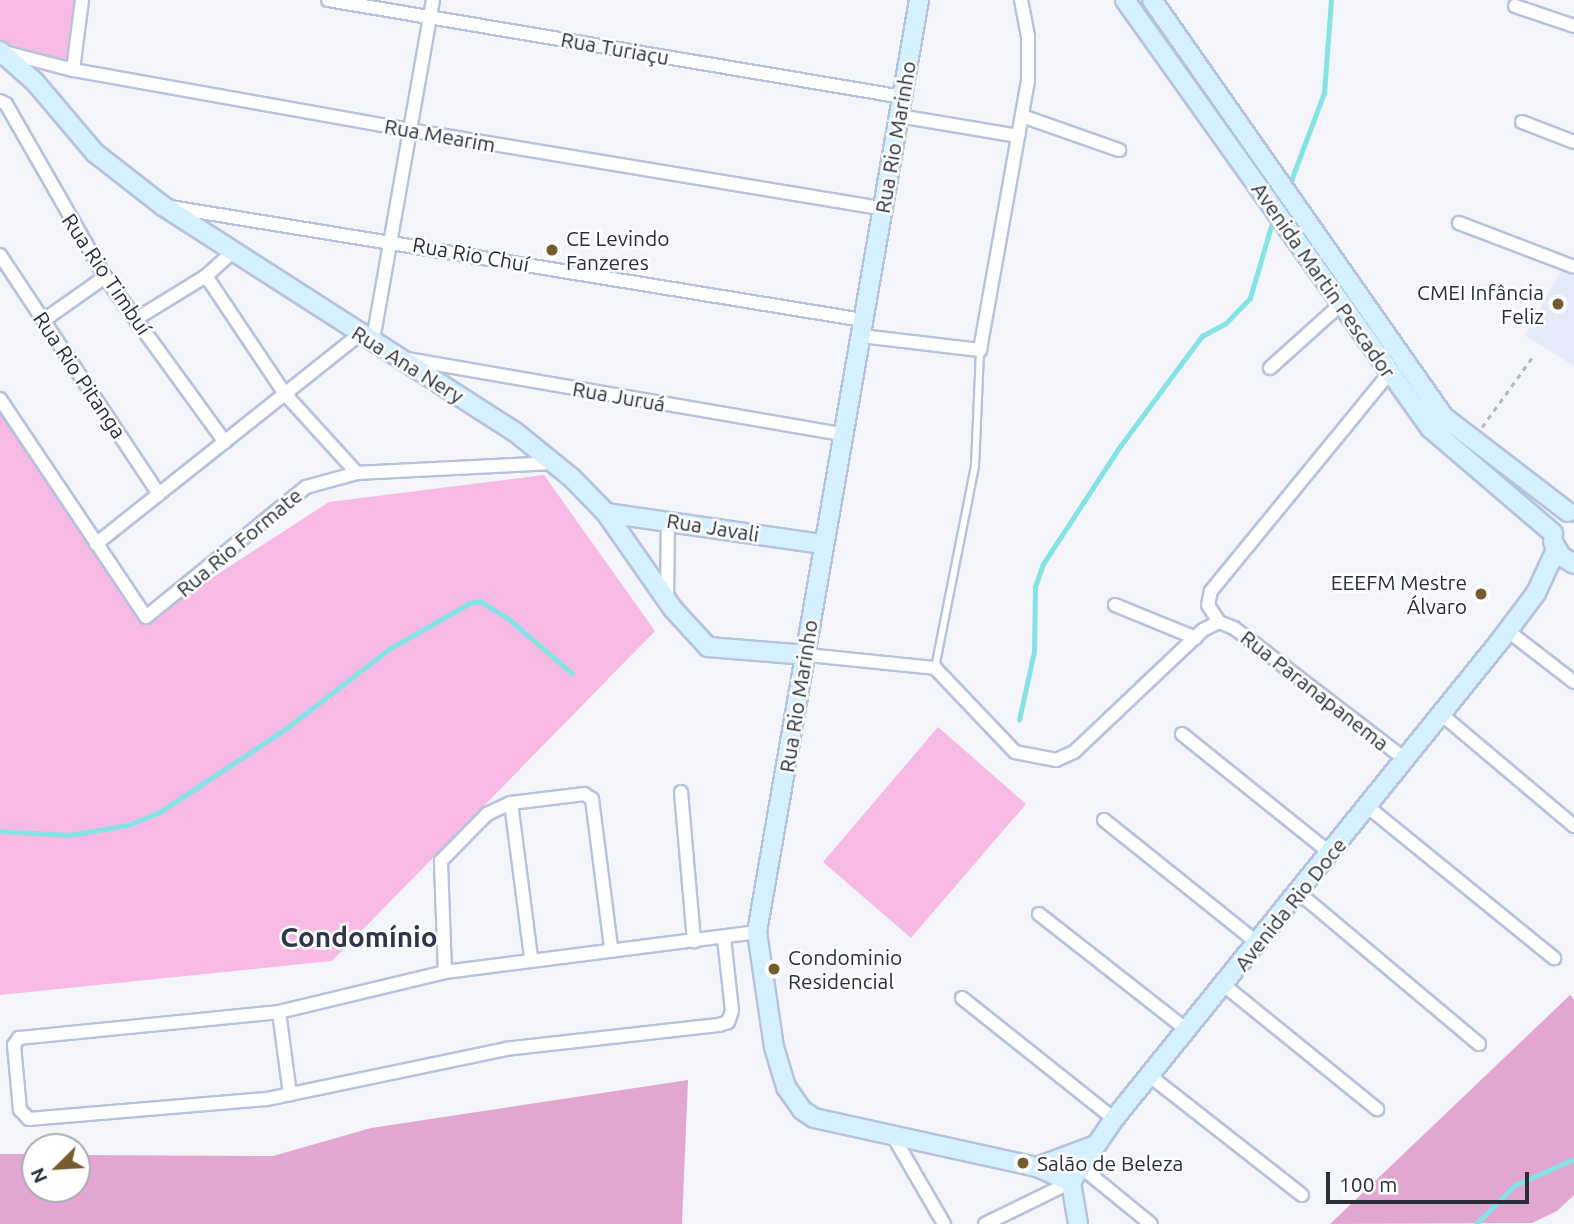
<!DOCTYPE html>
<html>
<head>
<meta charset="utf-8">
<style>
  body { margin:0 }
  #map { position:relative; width:1574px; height:1224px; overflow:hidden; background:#f3f5fb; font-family:Ubuntu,sans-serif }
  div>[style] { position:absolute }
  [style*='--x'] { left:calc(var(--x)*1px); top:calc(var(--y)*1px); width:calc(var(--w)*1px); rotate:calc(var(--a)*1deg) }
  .built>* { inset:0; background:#e4eaf8 }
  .green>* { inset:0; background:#f6bae4 }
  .forest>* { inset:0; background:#e2a7d1 }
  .stream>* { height:4.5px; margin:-2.25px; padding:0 2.25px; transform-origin:2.25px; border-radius:2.25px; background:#85e2e5 }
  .path>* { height:2.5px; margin-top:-1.25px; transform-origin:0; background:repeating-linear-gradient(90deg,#b5b8c0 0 5px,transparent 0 10px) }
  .roads { filter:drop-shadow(2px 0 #b6c2de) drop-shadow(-2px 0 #b6c2de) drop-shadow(0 2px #b6c2de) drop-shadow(0 -2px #b6c2de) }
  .lane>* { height:6px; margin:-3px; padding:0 3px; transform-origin:3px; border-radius:3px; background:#fff }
  .street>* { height:12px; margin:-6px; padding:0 6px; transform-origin:6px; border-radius:6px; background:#fff }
  .secondary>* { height:18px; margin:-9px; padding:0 9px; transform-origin:9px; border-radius:9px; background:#d5f1ff }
  .dots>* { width:19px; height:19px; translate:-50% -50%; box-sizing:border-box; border:4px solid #fff; border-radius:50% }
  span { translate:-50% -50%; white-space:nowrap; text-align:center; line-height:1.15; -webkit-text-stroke:5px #fff; paint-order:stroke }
  .street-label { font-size:21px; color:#282d38 }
  .poi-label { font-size:21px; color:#282d38 }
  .left { translate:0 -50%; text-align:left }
  .right { translate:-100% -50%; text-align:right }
  .district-label { font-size:28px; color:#2d364c; font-weight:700 }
  .north { position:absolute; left:21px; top:1133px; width:70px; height:70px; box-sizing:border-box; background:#fff; border:2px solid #a9abaf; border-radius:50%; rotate:246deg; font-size:19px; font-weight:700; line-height:28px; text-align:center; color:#282d38 }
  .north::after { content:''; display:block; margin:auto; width:24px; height:32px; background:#745c2d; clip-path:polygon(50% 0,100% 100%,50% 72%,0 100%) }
  .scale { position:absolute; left:1326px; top:1172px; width:203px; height:32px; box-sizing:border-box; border:4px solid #282d38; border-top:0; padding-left:9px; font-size:21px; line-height:24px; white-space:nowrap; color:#282d38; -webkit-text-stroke:5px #fff; paint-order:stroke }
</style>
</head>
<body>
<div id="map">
  <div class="built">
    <div style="clip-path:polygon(1563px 268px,1574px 272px,1574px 366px,1525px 335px)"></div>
  </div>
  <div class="green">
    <div style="clip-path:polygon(0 0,76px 0,69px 64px,0 41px)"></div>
    <div style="clip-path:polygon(0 412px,142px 623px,329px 502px,544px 475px,655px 631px,332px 961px,0 995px)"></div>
    <div style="clip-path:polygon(938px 727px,1026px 804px,911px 938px,823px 862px)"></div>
  </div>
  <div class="forest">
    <div style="clip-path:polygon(1570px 995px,1574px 1000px,1574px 1195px,1557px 1211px,1532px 1223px,1330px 1224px)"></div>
    <div style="clip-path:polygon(688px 1080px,682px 1224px,0 1224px,0 1154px,35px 1154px,35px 1189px,77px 1189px,77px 1155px,273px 1156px,371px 1128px)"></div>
  </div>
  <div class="stream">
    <div style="--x:1289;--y:186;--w:99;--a:-69.4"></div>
    <div style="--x:1324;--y:93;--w:93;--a:-85.7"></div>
    <div style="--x:1019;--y:720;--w:70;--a:-77.6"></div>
    <div style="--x:1034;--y:652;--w:65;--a:-89.1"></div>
    <div style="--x:1035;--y:587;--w:24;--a:-71"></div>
    <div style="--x:1043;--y:564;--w:142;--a:-56.8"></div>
    <div style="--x:1121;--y:445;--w:136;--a:-53.4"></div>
    <div style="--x:1202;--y:336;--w:26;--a:-28"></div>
    <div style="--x:1225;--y:324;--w:36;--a:-46"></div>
    <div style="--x:1250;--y:298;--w:75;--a:-73.7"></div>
    <div style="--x:0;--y:831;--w:69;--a:3.3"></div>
    <div style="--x:69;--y:835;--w:60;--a:-9.6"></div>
    <div style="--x:128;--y:825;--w:35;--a:-22"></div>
    <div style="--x:160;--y:812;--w:149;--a:-33.5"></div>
    <div style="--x:284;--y:730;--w:133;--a:-37.6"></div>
    <div style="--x:389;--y:649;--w:93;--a:-29.6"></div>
    <div style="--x:470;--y:603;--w:10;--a:-11"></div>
    <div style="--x:480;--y:601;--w:34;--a:32"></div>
    <div style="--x:509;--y:619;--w:83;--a:40.6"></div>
    <div style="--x:1476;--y:1224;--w:55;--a:-45"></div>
    <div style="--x:1515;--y:1185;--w:64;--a:-23.8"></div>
  </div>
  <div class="path">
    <div style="--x:1482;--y:427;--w:89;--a:-54.2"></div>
  </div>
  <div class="roads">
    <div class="lane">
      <div style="--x:935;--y:668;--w:206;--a:-78.8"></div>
      <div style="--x:975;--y:466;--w:116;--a:-87.5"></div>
    </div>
    <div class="street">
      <div style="--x:328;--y:0;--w:583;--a:9.58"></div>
      <div style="--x:1515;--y:6;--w:62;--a:18.7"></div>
      <div style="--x:4;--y:52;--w:71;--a:14.6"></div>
      <div style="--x:73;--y:70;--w:341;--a:10.1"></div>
      <div style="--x:409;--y:130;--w:479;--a:9.4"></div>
      <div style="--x:73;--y:70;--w:71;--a:-82.7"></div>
      <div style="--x:0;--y:101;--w:7;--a:27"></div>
      <div style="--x:6;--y:104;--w:199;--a:60.2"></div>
      <div style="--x:105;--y:277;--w:204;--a:54"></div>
      <div style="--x:899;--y:116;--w:121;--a:9.5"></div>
      <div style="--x:1022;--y:116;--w:103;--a:19.3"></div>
      <div style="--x:1522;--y:122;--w:56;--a:21"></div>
      <div style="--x:170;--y:207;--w:702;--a:9.26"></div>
      <div style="--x:1459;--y:223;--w:123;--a:20.9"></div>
      <div style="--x:0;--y:255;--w:287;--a:56.4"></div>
      <div style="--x:206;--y:276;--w:142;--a:56.2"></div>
      <div style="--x:285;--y:394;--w:107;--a:47.7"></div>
      <div style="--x:357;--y:473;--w:196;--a:-2.9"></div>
      <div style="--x:136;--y:319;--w:82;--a:-31.6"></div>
      <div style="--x:206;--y:276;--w:36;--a:-42"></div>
      <div style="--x:44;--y:320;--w:75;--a:-35.2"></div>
      <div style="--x:861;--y:336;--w:120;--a:6.7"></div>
      <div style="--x:980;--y:350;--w:274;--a:-79.9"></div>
      <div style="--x:1028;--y:80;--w:44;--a:-90"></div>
      <div style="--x:1028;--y:36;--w:37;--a:-101"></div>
      <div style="--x:373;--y:340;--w:345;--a:-80"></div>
      <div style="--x:407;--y:359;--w:441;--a:9.8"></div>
      <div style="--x:1270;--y:368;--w:96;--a:-42"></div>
      <div style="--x:0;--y:399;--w:262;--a:56.2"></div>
      <div style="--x:146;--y:617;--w:206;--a:-39.1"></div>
      <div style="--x:306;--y:487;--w:53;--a:-15.4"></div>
      <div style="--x:96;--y:544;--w:337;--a:-38.5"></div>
      <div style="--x:667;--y:599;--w:79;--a:-89.3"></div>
      <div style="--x:1115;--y:605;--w:87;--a:22.2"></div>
      <div style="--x:1219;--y:622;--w:20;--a:-123"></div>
      <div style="--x:1208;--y:605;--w:14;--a:-78"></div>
      <div style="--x:1211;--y:591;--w:283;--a:-50.7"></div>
      <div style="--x:1508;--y:631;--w:83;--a:37.7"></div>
      <div style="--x:807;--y:655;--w:129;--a:5.8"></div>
      <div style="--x:935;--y:668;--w:116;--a:46.4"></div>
      <div style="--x:1015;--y:752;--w:42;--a:11"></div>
      <div style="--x:1056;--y:760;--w:20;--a:-24"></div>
      <div style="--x:1074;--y:752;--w:178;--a:-43.4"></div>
      <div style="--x:1203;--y:630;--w:18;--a:-27"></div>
      <div style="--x:1219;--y:622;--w:16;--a:22"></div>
      <div style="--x:1234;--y:628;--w:215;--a:37.5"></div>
      <div style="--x:1441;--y:714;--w:174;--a:40.1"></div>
      <div style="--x:1182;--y:734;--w:191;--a:38.8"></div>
      <div style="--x:681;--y:792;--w:150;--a:85"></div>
      <div style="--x:511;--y:803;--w:156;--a:82.6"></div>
      <div style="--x:1368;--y:807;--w:240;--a:39.1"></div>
      <div style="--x:1104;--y:820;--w:198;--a:38.7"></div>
      <div style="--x:1299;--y:893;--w:235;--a:40"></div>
      <div style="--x:1039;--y:914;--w:188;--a:38.1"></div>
      <div style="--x:724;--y:938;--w:73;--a:83.7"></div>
      <div style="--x:732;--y:1011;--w:12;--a:110"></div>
      <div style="--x:728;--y:1022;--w:9;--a:162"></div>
      <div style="--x:719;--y:1025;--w:214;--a:173.6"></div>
      <div style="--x:506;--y:1049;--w:245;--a:168.2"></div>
      <div style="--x:266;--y:1099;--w:238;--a:175.2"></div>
      <div style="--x:29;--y:1119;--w:13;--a:-135"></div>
      <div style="--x:20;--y:1110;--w:65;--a:-95.3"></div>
      <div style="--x:14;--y:1045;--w:9;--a:-54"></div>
      <div style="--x:19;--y:1038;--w:261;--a:-5.7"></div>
      <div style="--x:279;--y:1012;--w:171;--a:-13.5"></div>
      <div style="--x:445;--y:972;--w:315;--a:-7.3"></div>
      <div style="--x:445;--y:972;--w:111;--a:-92.1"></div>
      <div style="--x:441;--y:861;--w:66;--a:-45.6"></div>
      <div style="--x:487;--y:814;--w:26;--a:-25"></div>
      <div style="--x:511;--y:803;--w:74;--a:-7"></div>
      <div style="--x:584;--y:794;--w:9;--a:32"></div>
      <div style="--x:592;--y:799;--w:150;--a:82.7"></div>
      <div style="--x:1225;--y:986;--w:196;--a:39"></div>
      <div style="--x:962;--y:998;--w:194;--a:38.5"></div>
      <div style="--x:279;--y:1012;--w:83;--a:82.4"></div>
      <div style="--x:1150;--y:1076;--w:193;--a:38.1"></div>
      <div style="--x:893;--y:1136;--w:102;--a:59.9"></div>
      <div style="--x:1081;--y:1167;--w:90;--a:39.2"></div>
      <div style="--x:985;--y:1224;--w:96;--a:-26"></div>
    </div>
    <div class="secondary">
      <div style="--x:919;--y:0;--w:946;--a:99.86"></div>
      <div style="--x:757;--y:932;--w:116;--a:81.6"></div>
      <div style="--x:774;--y:1047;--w:42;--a:73.3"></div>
      <div style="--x:786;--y:1087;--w:28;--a:55"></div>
      <div style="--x:802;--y:1110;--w:14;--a:34"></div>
      <div style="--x:814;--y:1118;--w:228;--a:12.4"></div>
      <div style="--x:1037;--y:1167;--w:37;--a:24"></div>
      <div style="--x:1125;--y:0;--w:526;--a:54.53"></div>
      <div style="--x:1430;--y:428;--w:162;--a:40.5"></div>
      <div style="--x:1152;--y:0;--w:509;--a:55"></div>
      <div style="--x:1444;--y:417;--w:156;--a:37.5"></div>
      <div style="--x:0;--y:51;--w:47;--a:41.5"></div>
      <div style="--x:35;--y:82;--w:93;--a:49.8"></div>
      <div style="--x:95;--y:153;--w:86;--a:37.9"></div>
      <div style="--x:163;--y:206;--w:417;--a:32.7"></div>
      <div style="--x:514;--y:431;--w:75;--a:39"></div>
      <div style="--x:572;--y:478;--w:49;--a:45.8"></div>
      <div style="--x:606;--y:513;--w:117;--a:55.1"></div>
      <div style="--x:673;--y:609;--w:52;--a:47.4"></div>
      <div style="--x:708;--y:647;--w:99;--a:4.6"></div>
      <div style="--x:606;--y:513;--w:217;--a:8.2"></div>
      <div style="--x:1553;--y:542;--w:16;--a:60"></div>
      <div style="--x:1561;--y:556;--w:15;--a:32"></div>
      <div style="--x:1037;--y:1167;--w:63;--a:-20.4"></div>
      <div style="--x:1078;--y:1224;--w:43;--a:-99.5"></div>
      <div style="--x:1071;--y:1182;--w:76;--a:-55.7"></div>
      <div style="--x:1114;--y:1119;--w:614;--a:-51.08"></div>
      <div style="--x:1500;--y:641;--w:60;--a:-53.1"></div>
      <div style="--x:1536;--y:593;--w:47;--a:-65.1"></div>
    </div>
  </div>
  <div class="dots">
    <div style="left:552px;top:250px;background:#745c2d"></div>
    <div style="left:1558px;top:304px;background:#745c2d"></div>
    <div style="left:1481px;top:594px;background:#745c2d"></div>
    <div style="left:774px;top:969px;background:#745c2d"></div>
    <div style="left:1023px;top:1163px;background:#745c2d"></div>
  </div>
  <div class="street-label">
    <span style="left:615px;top:48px;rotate:10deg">Rua Turiaçu</span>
    <span style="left:440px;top:135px;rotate:10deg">Rua Mearim</span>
    <span style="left:895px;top:137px;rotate:-80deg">Rua Rio Marinho</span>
    <span style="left:471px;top:254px;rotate:10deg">Rua Rio Chuí</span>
    <span style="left:107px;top:274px;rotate:56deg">Rua Rio Timbuí</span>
    <span style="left:1324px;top:280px;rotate:55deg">Avenida Martin Pescador</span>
    <span style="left:408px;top:364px;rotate:32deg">Rua Ana Nery</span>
    <span style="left:80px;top:375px;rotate:56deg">Rua Rio Pitanga</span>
    <span style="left:619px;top:396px;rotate:10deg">Rua Juruá</span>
    <span style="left:713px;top:527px;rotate:9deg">Rua Javali</span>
    <span style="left:239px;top:542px;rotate:-40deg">Rua Rio Formate</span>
    <span style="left:1315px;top:690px;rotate:38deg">Rua Paranapanema</span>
    <span style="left:798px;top:696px;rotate:-81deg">Rua Rio Marinho</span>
    <span style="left:1290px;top:904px;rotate:-51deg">Avenida Rio Doce</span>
  </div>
  <div class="poi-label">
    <span class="left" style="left:566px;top:250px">CE Levindo<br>Fanzeres</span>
    <span class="right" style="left:1544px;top:304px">CMEI Infância<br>Feliz</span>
    <span class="right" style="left:1467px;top:594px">EEEFM Mestre<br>Álvaro</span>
    <span class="left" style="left:788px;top:969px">Condominio<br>Residencial</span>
    <span class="left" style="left:1037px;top:1163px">Salão de Beleza</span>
  </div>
  <div class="district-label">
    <span style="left:359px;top:937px">Condomínio</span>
  </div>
  <div class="north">N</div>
  <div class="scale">100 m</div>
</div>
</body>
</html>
